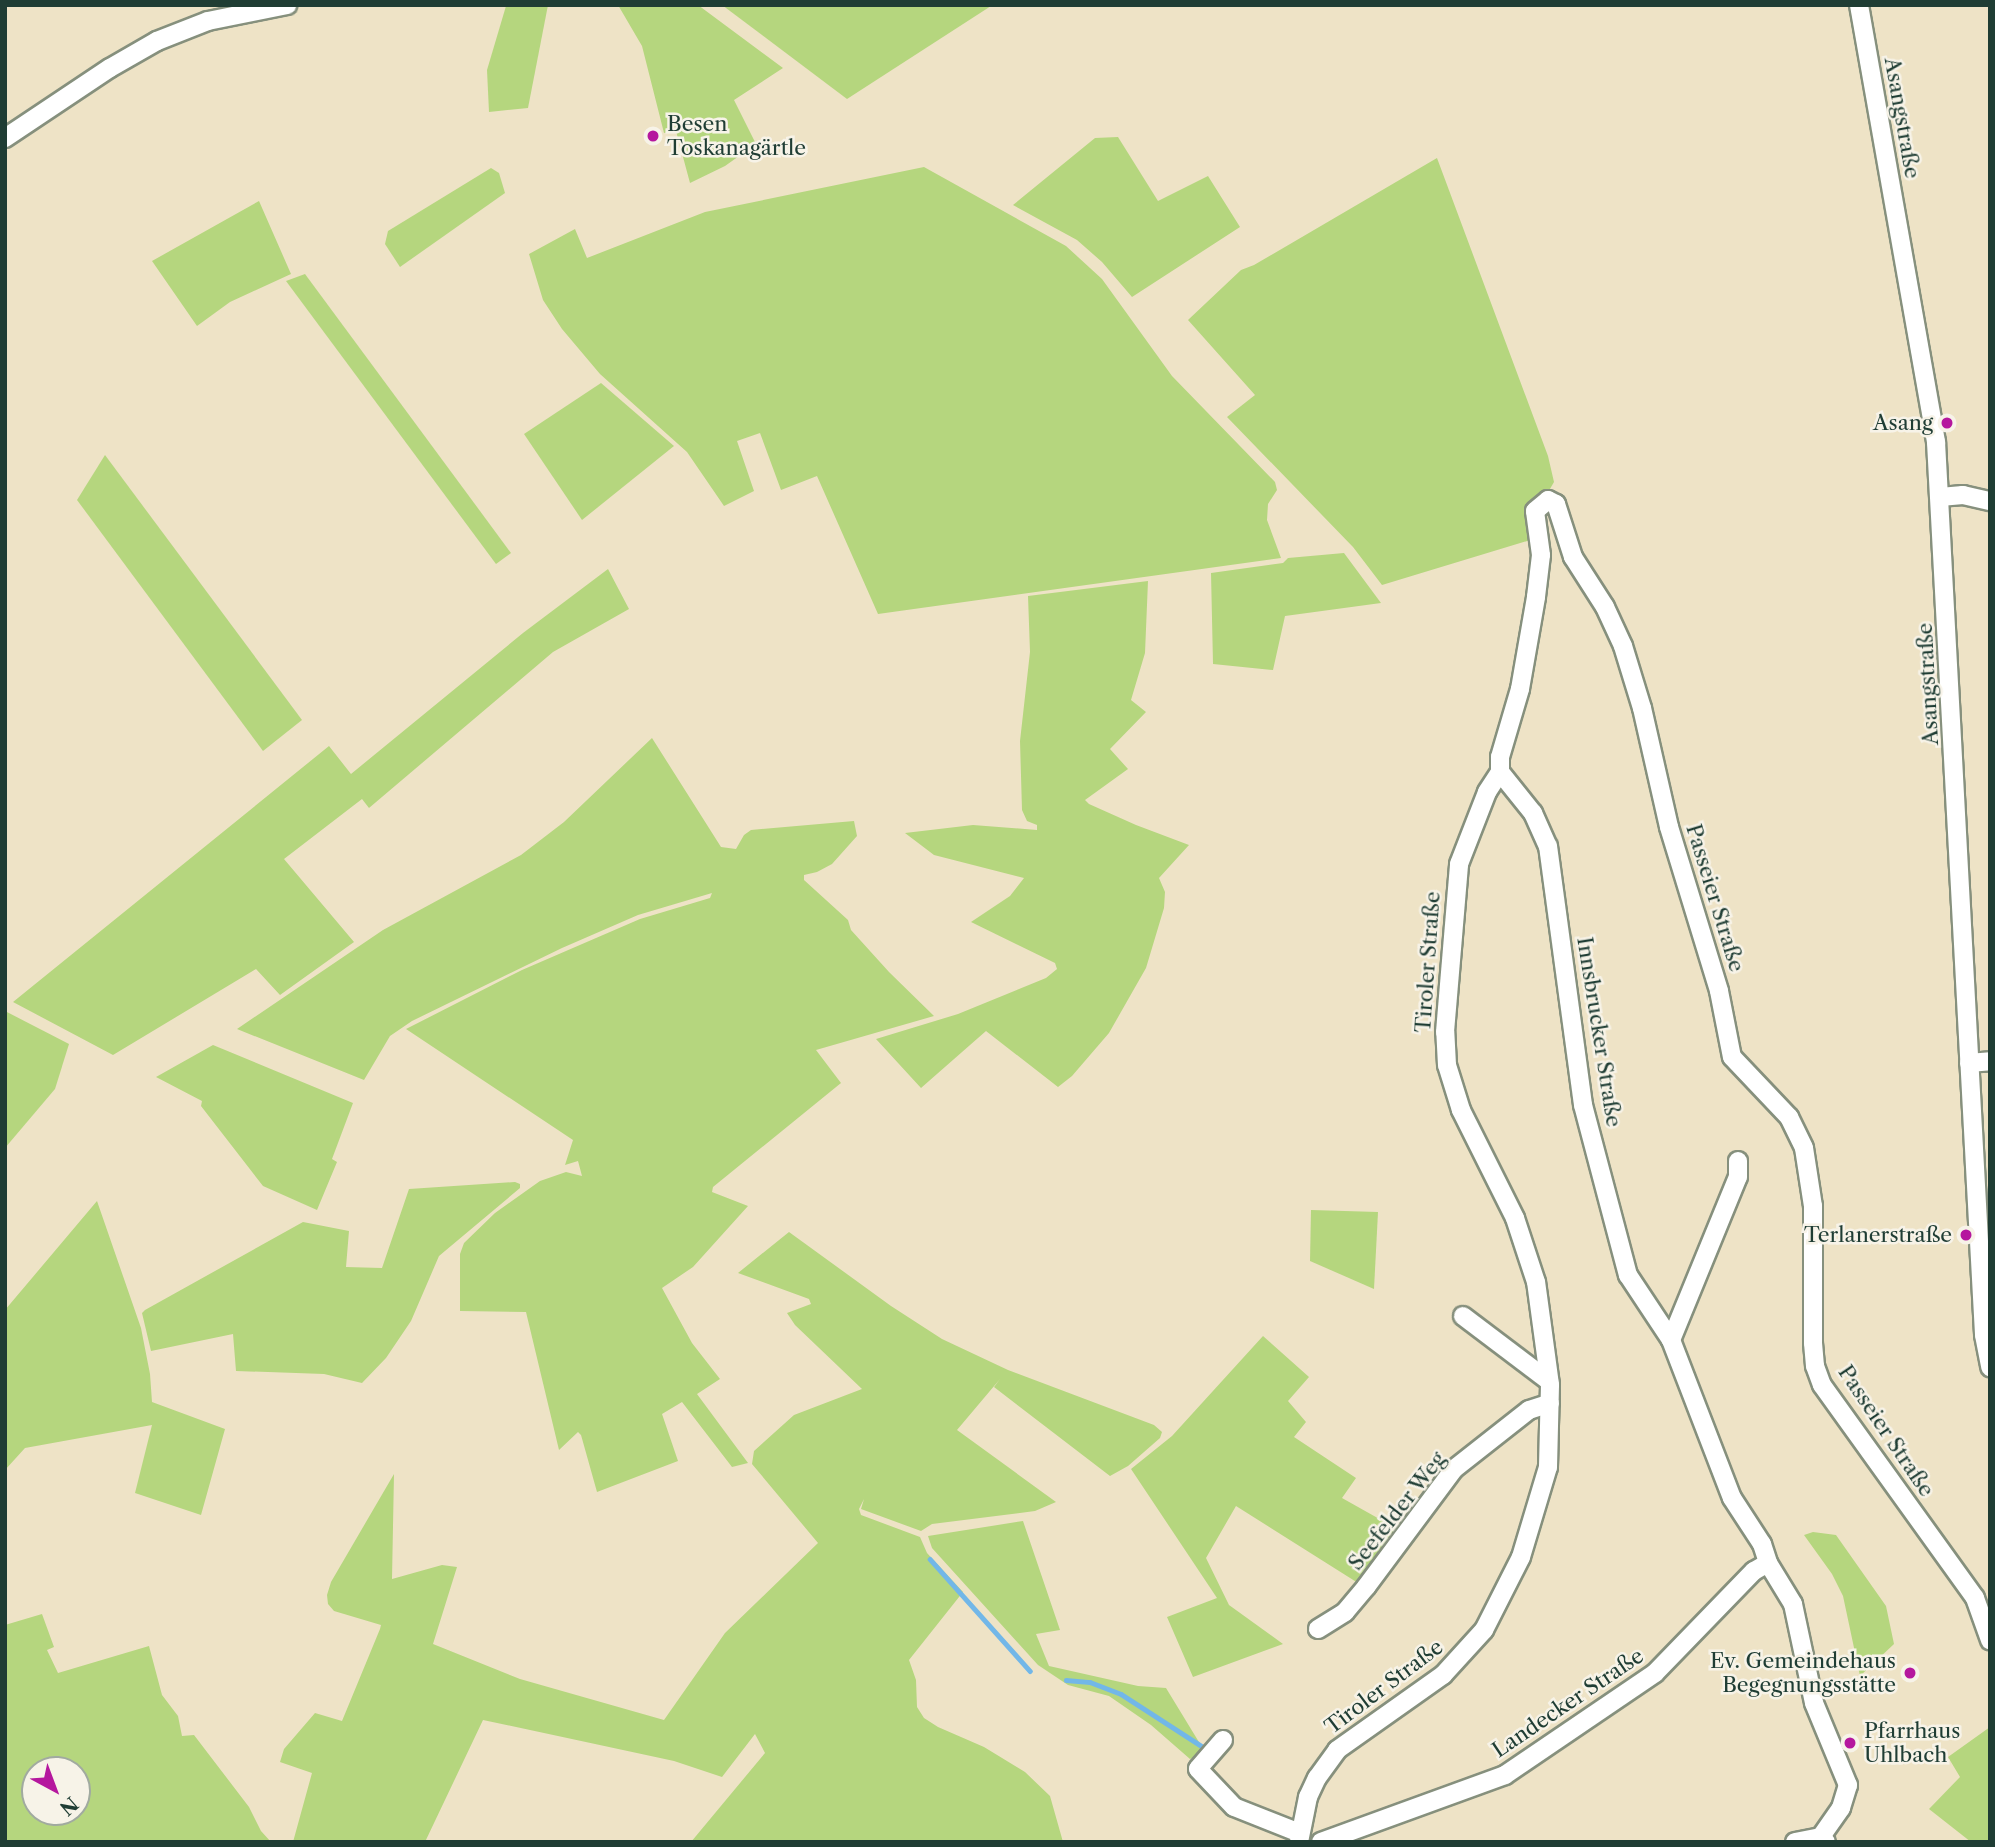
<!DOCTYPE html>
<html>
<head>
<meta charset="utf-8">
<style>
  body { margin:0 }
  #map { position:relative; width:1995px; height:1847px; overflow:hidden; background:#eee3c6; font-family:"Libre Caslon Text",serif }
  div>[style] { position:absolute }
  [style*='--x'] { left:calc(var(--x)*1px); top:calc(var(--y)*1px); width:calc(var(--w)*1px); rotate:calc(var(--a)*1deg) }
  .green>* { inset:0; background:#b5d67e }
  .stream>* { height:4.5px; margin:-2.25px; padding:0 2.25px; transform-origin:2.25px; border-radius:2.25px; background:#72b7e8 }
  .roads { filter:drop-shadow(2px 0 #86907d) drop-shadow(-2px 0 #86907d) drop-shadow(0 2px #86907d) drop-shadow(0 -2px #86907d) }
  .minor>* { height:18px; margin:-9px; padding:0 9px; transform-origin:9px; border-radius:9px; background:#fff }
  .dots>* { width:19px; height:19px; translate:-50% -50%; box-sizing:border-box; border:4px solid #f7f3e8; border-radius:50% }
  span { translate:-50% -50%; white-space:nowrap; text-align:center; line-height:1.15; -webkit-text-stroke:5px #f7f3e8; paint-order:stroke }
  .street-label { font-size:21px; color:#1f3d34 }
  .poi-label { font-size:21px; color:#1f3d34 }
  .left { translate:0 -50%; text-align:left }
  .right { translate:-100% -50%; text-align:right }
  .frame { position:absolute; inset:0; border:7px solid #1f3d34; pointer-events:none }
  .north { position:absolute; left:21px; top:1756px; width:70px; height:70px; box-sizing:border-box; background:#f7f3e8; border:2px solid #a1aaa0; border-radius:50%; rotate:139deg; font-size:19px; font-weight:700; line-height:28px; text-align:center; color:#1f3d34 }
  .north::after { content:''; display:block; margin:auto; width:24px; height:32px; background:#b5179e; clip-path:polygon(50% 0,100% 100%,50% 72%,0 100%) }
</style>
</head>
<body>
<div id="map">
  <div class="green">
    <div style="clip-path:polygon(548px 5px,528px 108px,489px 112px,487px 70px,506px 6px)"></div>
    <div style="clip-path:polygon(618px 5px,698px 5px,783px 68px,734px 100px,756px 144px,725px 166px,690px 183px,676px 131px,664px 133px,642px 46px)"></div>
    <div style="clip-path:polygon(722px 5px,991px 5px,991px 6px,847px 99px)"></div>
    <div style="clip-path:polygon(1118px 137px,1158px 201px,1208px 176px,1240px 227px,1132px 297px,1102px 262px,1077px 240px,1013px 205px,1095px 138px)"></div>
    <div style="clip-path:polygon(1437px 158px,1548px 456px,1554px 482px,1547px 494px,1537px 538px,1382px 585px,1353px 547px,1227px 417px,1255px 395px,1188px 320px,1241px 270px,1254px 265px)"></div>
    <div style="clip-path:polygon(924px 167px,1066px 246px,1102px 279px,1172px 376px,1275px 482px,1277px 490px,1268px 504px,1267px 520px,1281px 558px,878px 614px,817px 476px,781px 490px,760px 433px,737px 441px,754px 491px,724px 506px,687px 452px,600px 374px,562px 329px,543px 300px,529px 254px,575px 229px,587px 258px,705px 212px)"></div>
    <div style="clip-path:polygon(491px 168px,499px 173px,505px 193px,400px 267px,385px 244px,388px 231px)"></div>
    <div style="clip-path:polygon(259px 201px,291px 274px,230px 302px,197px 326px,152px 261px)"></div>
    <div style="clip-path:polygon(305px 274px,511px 553px,496px 564px,286px 281px)"></div>
    <div style="clip-path:polygon(601px 383px,674px 446px,582px 520px,524px 434px)"></div>
    <div style="clip-path:polygon(105px 455px,302px 720px,263px 751px,77px 500px)"></div>
    <div style="clip-path:polygon(1344px 553px,1381px 603px,1285px 616px,1273px 670px,1213px 664px,1211px 573px,1283px 563px,1288px 558px)"></div>
    <div style="clip-path:polygon(608px 569px,629px 609px,553px 652px,369px 808px,362px 799px,284px 859px,354px 942px,280px 995px,256px 969px,113px 1055px,13px 1002px,329px 746px,351px 774px,523px 633px)"></div>
    <div style="clip-path:polygon(1148px 581px,1145px 653px,1131px 700px,1146px 712px,1110px 749px,1128px 769px,1085px 800px,1089px 804px,1136px 825px,1189px 845px,1159px 878px,1165px 892px,1164px 908px,1146px 968px,1109px 1033px,1072px 1076px,1058px 1087px,986px 1031px,921px 1088px,876px 1039px,958px 1014px,1046px 978px,1057px 969px,1055px 963px,971px 922px,1010px 896px,1024px 878px,934px 855px,905px 833px,973px 825px,1037px 830px,1037px 825px,1027px 821px,1022px 810px,1020px 741px,1030px 652px,1028px 596px)"></div>
    <div style="clip-path:polygon(652px 738px,721px 847px,736px 849px,744px 835px,751px 830px,854px 821px,857px 836px,832px 864px,817px 872px,804px 875px,804px 880px,848px 920px,851px 930px,889px 972px,934px 1016px,816px 1050px,841px 1083px,713px 1187px,712px 1192px,748px 1206px,693px 1267px,662px 1288px,692px 1343px,720px 1379px,697px 1394px,748px 1463px,732px 1467px,682px 1402px,662px 1414px,678px 1461px,597px 1492px,581px 1435px,578px 1432px,559px 1450px,526px 1312px,460px 1311px,460px 1254px,464px 1243px,495px 1213px,540px 1181px,566px 1172px,582px 1176px,578px 1161px,565px 1165px,573px 1140px,406px 1029px,522px 970px,640px 919px,710px 898px,712px 893px,638px 915px,562px 948px,412px 1021px,390px 1036px,364px 1080px,237px 1029px,383px 930px,521px 855px,564px 822px)"></div>
    <div style="clip-path:polygon(5px 1011px,69px 1044px,55px 1089px,5px 1148px)"></div>
    <div style="clip-path:polygon(213px 1045px,353px 1103px,332px 1159px,337px 1162px,317px 1210px,263px 1186px,201px 1106px,202px 1101px,156px 1077px)"></div>
    <div style="clip-path:polygon(515px 1182px,520px 1184px,520px 1188px,439px 1256px,411px 1321px,386px 1358px,362px 1383px,324px 1374px,236px 1371px,233px 1334px,151px 1351px,142px 1313px,145px 1310px,303px 1222px,349px 1231px,346px 1267px,382px 1268px,409px 1189px)"></div>
    <div style="clip-path:polygon(97px 1201px,141px 1328px,150px 1374px,152px 1402px,225px 1429px,201px 1515px,135px 1493px,152px 1425px,25px 1448px,5px 1470px,5px 1310px)"></div>
    <div style="clip-path:polygon(1311px 1210px,1378px 1212px,1374px 1289px,1310px 1261px)"></div>
    <div style="clip-path:polygon(789px 1232px,891px 1306px,942px 1339px,1008px 1370px,1154px 1425px,1162px 1432px,1160px 1438px,1128px 1466px,1110px 1476px,994px 1387px,1000px 1379px,957px 1430px,1056px 1502px,1035px 1511px,932px 1524px,921px 1531px,861px 1509px,864px 1499px,859px 1509px,861px 1515px,920px 1537px,927px 1553px,963px 1592px,909px 1660px,916px 1680px,917px 1707px,924px 1718px,938px 1727px,984px 1747px,1025px 1772px,1050px 1796px,1063px 1842px,691px 1842px,765px 1753px,755px 1734px,722px 1777px,674px 1761px,483px 1720px,425px 1842px,293px 1842px,312px 1773px,280px 1762px,284px 1749px,315px 1713px,342px 1721px,380px 1629px,381px 1625px,334px 1611px,328px 1604px,327px 1595px,331px 1582px,394px 1474px,392px 1579px,442px 1565px,457px 1567px,433px 1644px,520px 1679px,664px 1720px,725px 1633px,818px 1543px,752px 1464px,754px 1451px,794px 1415px,862px 1389px,795px 1325px,787px 1313px,811px 1304px,809px 1299px,738px 1273px)"></div>
    <div style="clip-path:polygon(1263px 1336px,1309px 1377px,1288px 1401px,1306px 1422px,1294px 1437px,1356px 1478px,1342px 1498px,1399px 1530px,1358px 1583px,1236px 1506px,1206px 1558px,1229px 1605px,1283px 1644px,1193px 1677px,1167px 1617px,1217px 1598px,1131px 1469px,1172px 1436px)"></div>
    <div style="clip-path:polygon(1023px 1521px,1060px 1630px,1036px 1634px,1049px 1666px,1138px 1686px,1166px 1688px,1205px 1752px,1190px 1759px,1151px 1725px,1109px 1696px,1068px 1685px,1038px 1665px,932px 1548px,928px 1536px)"></div>
    <div style="clip-path:polygon(1813px 1532px,1836px 1535px,1886px 1606px,1894px 1644px,1860px 1676px,1843px 1596px,1832px 1574px,1804px 1535px)"></div>
    <div style="clip-path:polygon(evenodd,42px 1614px,54px 1647px,47px 1650px,58px 1673px,149px 1646px,162px 1695px,178px 1716px,182px 1736px,194px 1735px,249px 1807px,261px 1831px,271px 1842px,5px 1842px,5px 1625px,42px 1614px,35px 1770px,77px 1770px,77px 1812px,35px 1812px,35px 1770px)"></div>
    <div style="clip-path:polygon(1990px 1727px,1990px 1842px,1971px 1842px,1929px 1809px,1960px 1777px,1948px 1757px)"></div>
  </div>
  <div class="stream">
    <div style="--x:930;--y:1559;--w:150;--a:48.2"></div>
    <div style="--x:1066;--y:1680;--w:24;--a:5"></div>
    <div style="--x:1090;--y:1682;--w:33;--a:21"></div>
    <div style="--x:1121;--y:1694;--w:103;--a:32.8"></div>
  </div>
  <div class="roads">
    <div class="minor">
      <div style="--x:1859;--y:5;--w:444;--a:80"></div>
      <div style="--x:1936;--y:442;--w:894;--a:86.92"></div>
      <div style="--x:1984;--y:1335;--w:33;--a:79"></div>
      <div style="--x:5;--y:138;--w:126;--a:-33.7"></div>
      <div style="--x:110;--y:68;--w:54;--a:-29.9"></div>
      <div style="--x:157;--y:41;--w:55;--a:-21.4"></div>
      <div style="--x:208;--y:21;--w:81;--a:-11.4"></div>
      <div style="--x:1940;--y:497;--w:23;--a:-5"></div>
      <div style="--x:1963;--y:495;--w:28;--a:13"></div>
      <div style="--x:1500;--y:772;--w:53;--a:51.2"></div>
      <div style="--x:1533;--y:813;--w:36;--a:66"></div>
      <div style="--x:1548;--y:846;--w:261;--a:82.3"></div>
      <div style="--x:1583;--y:1105;--w:176;--a:75.2"></div>
      <div style="--x:1628;--y:1275;--w:78;--a:56.5"></div>
      <div style="--x:1671;--y:1340;--w:169;--a:68.9"></div>
      <div style="--x:1732;--y:1498;--w:55;--a:56.9"></div>
      <div style="--x:1762;--y:1544;--w:20;--a:72"></div>
      <div style="--x:1768;--y:1563;--w:48;--a:58.6"></div>
      <div style="--x:1793;--y:1604;--w:101;--a:78"></div>
      <div style="--x:1814;--y:1703;--w:89;--a:67.5"></div>
      <div style="--x:1848;--y:1785;--w:24;--a:107"></div>
      <div style="--x:1841;--y:1808;--w:35;--a:125"></div>
      <div style="--x:1821;--y:1837;--w:7;--a:45"></div>
      <div style="--x:1969;--y:1063;--w:21;--a:-5"></div>
      <div style="--x:1463;--y:1316;--w:108;--a:37.1"></div>
      <div style="--x:1671;--y:1340;--w:176;--a:-67.7"></div>
      <div style="--x:1738;--y:1177;--w:16;--a:-90"></div>
      <div style="--x:1318;--y:1629;--w:32;--a:-32"></div>
      <div style="--x:1345;--y:1612;--w:33;--a:-50"></div>
      <div style="--x:1366;--y:1587;--w:147;--a:-53.3"></div>
      <div style="--x:1454;--y:1469;--w:95;--a:-38.2"></div>
      <div style="--x:1529;--y:1410;--w:22;--a:-18"></div>
      <div style="--x:1223;--y:1740;--w:38;--a:131"></div>
      <div style="--x:1198;--y:1769;--w:52;--a:46.5"></div>
      <div style="--x:1234;--y:1807;--w:71;--a:21.5"></div>
      <div style="--x:1299;--y:1842;--w:46;--a:-78.7"></div>
      <div style="--x:1308;--y:1797;--w:21;--a:-65"></div>
      <div style="--x:1317;--y:1778;--w:34;--a:-54"></div>
      <div style="--x:1337;--y:1750;--w:130;--a:-35.3"></div>
      <div style="--x:1443;--y:1675;--w:61;--a:-47.7"></div>
      <div style="--x:1484;--y:1630;--w:82;--a:-63.1"></div>
      <div style="--x:1521;--y:1557;--w:94;--a:-73.3"></div>
      <div style="--x:1548;--y:1467;--w:82;--a:-88.6"></div>
      <div style="--x:1550;--y:1385;--w:104;--a:-97.7"></div>
      <div style="--x:1536;--y:1282;--w:67;--a:-108.2"></div>
      <div style="--x:1515;--y:1218;--w:121;--a:-116.6"></div>
      <div style="--x:1461;--y:1110;--w:47;--a:-107.3"></div>
      <div style="--x:1447;--y:1065;--w:33;--a:-93"></div>
      <div style="--x:1445;--y:1032;--w:169;--a:-85.2"></div>
      <div style="--x:1459;--y:864;--w:77;--a:-68.7"></div>
      <div style="--x:1487;--y:792;--w:24;--a:-57"></div>
      <div style="--x:1500;--y:772;--w:15;--a:-90"></div>
      <div style="--x:1500;--y:757;--w:71;--a:-73.6"></div>
      <div style="--x:1520;--y:689;--w:93;--a:-80.1"></div>
      <div style="--x:1536;--y:597;--w:42;--a:-83.2"></div>
      <div style="--x:1541;--y:555;--w:44;--a:-97.8"></div>
      <div style="--x:1535;--y:511;--w:17;--a:-40"></div>
      <div style="--x:1548;--y:500;--w:9;--a:27"></div>
      <div style="--x:1556;--y:504;--w:56;--a:72.2"></div>
      <div style="--x:1573;--y:557;--w:59;--a:57.4"></div>
      <div style="--x:1605;--y:607;--w:43;--a:65.2"></div>
      <div style="--x:1623;--y:646;--w:65;--a:73"></div>
      <div style="--x:1642;--y:708;--w:122;--a:77.2"></div>
      <div style="--x:1669;--y:827;--w:171;--a:73"></div>
      <div style="--x:1719;--y:991;--w:67;--a:78.9"></div>
      <div style="--x:1732;--y:1057;--w:83;--a:46.5"></div>
      <div style="--x:1789;--y:1117;--w:34;--a:64"></div>
      <div style="--x:1804;--y:1148;--w:59;--a:81.2"></div>
      <div style="--x:1813;--y:1206;--w:137;--a:90"></div>
      <div style="--x:1813;--y:1343;--w:23;--a:85"></div>
      <div style="--x:1815;--y:1366;--w:20;--a:70"></div>
      <div style="--x:1822;--y:1385;--w:262;--a:54.3"></div>
      <div style="--x:1975;--y:1598;--w:45;--a:70.3"></div>
      <div style="--x:1321;--y:1842;--w:196;--a:-20"></div>
      <div style="--x:1505;--y:1775;--w:181;--a:-34.2"></div>
      <div style="--x:1655;--y:1673;--w:142;--a:-45.9"></div>
      <div style="--x:1754;--y:1571;--w:16;--a:-30"></div>
      <div style="--x:1795;--y:1842;--w:26;--a:-11"></div>
    </div>
  </div>
  <div class="dots">
    <div style="left:653px;top:136px;background:#b5179e"></div>
    <div style="left:1947px;top:423px;background:#b5179e"></div>
    <div style="left:1966px;top:1235px;background:#b5179e"></div>
    <div style="left:1910px;top:1673px;background:#b5179e"></div>
    <div style="left:1850px;top:1743px;background:#b5179e"></div>
  </div>
  <div class="street-label">
    <span style="left:1902px;top:118px;rotate:80deg">Asangstraße</span>
    <span style="left:1928px;top:684px;rotate:-93deg">Asangstraße</span>
    <span style="left:1715px;top:898px;rotate:73deg">Passeier Straße</span>
    <span style="left:1428px;top:962px;rotate:-86deg">Tiroler Straße</span>
    <span style="left:1599px;top:1032px;rotate:81deg">Innsbrucker Straße</span>
    <span style="left:1886px;top:1431px;rotate:56deg">Passeier Straße</span>
    <span style="left:1397px;top:1511px;rotate:-52deg">Seefelder Weg</span>
    <span style="left:1384px;top:1687px;rotate:-37deg">Tiroler Straße</span>
    <span style="left:1568px;top:1703px;rotate:-34deg">Landecker Straße</span>
  </div>
  <div class="poi-label">
    <span class="left" style="left:667px;top:136px">Besen<br>Toskanagärtle</span>
    <span class="right" style="left:1933px;top:423px">Asang</span>
    <span class="right" style="left:1952px;top:1235px">Terlanerstraße</span>
    <span class="right" style="left:1896px;top:1673px">Ev. Gemeindehaus<br>Begegnungsstätte</span>
    <span class="left" style="left:1864px;top:1743px">Pfarrhaus<br>Uhlbach</span>
  </div>
  <div class="frame"></div>
  <div class="north">N</div>
</div>
</body>
</html>
